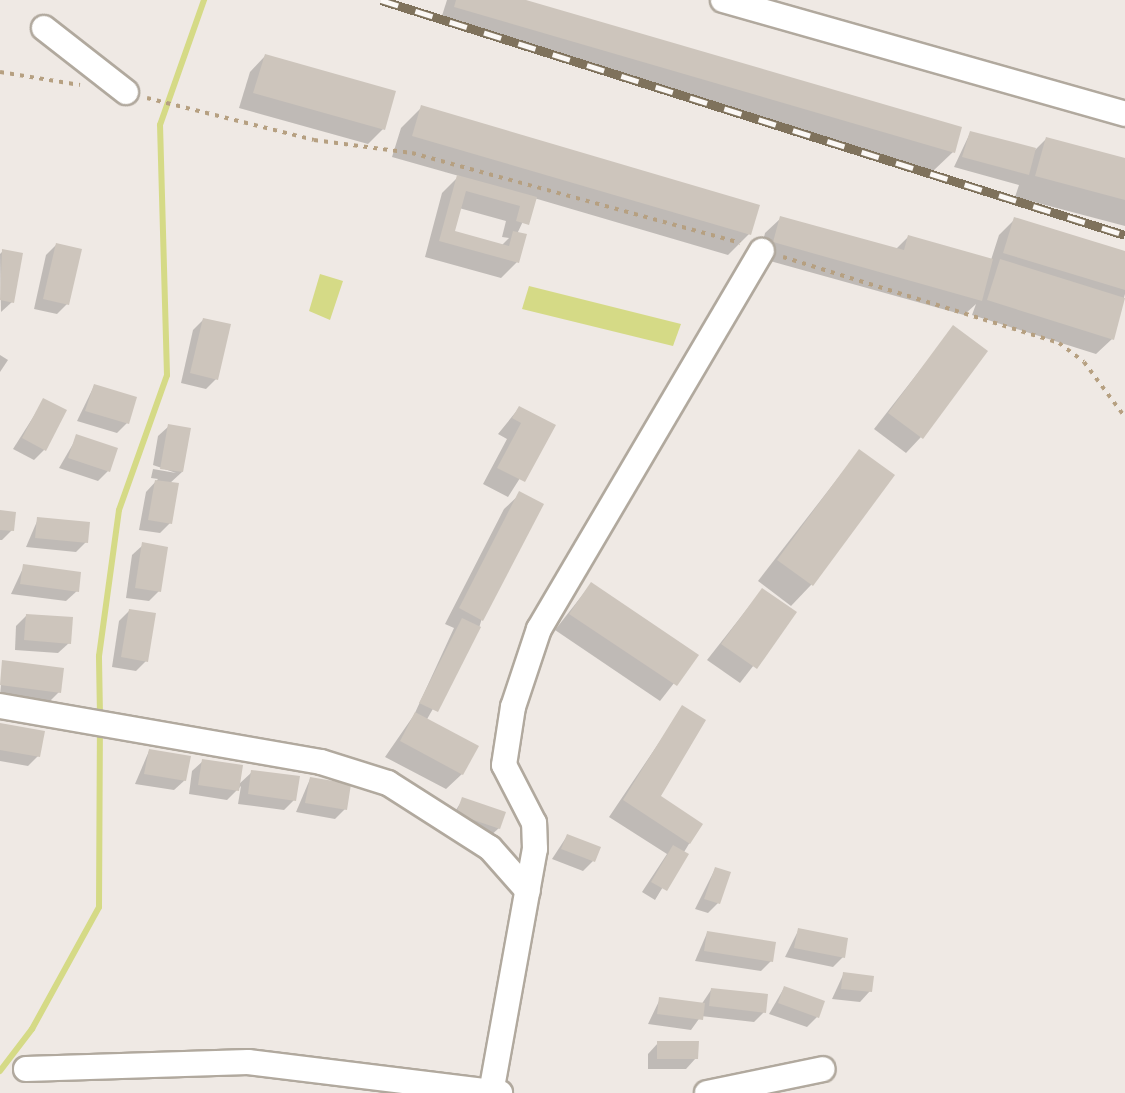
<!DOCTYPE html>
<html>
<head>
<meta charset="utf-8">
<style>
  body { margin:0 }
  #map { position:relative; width:1125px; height:1093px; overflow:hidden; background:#efe9e4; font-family:Quicksand,sans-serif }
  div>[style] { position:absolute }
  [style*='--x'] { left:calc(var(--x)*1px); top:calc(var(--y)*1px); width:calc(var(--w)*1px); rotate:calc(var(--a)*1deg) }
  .water>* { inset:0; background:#d5da86 }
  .shadow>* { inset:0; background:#0003 }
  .stream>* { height:6px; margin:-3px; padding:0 3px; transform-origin:3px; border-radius:3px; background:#d5da86 }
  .building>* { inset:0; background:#cdc5bc }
  .path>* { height:4px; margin-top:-2px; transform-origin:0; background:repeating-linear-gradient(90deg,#b6a081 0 4px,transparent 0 10px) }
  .roads { filter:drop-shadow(2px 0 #b1a99e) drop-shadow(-2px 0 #b1a99e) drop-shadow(0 2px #b1a99e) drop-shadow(0 -2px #b1a99e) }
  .minor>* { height:24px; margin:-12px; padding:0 12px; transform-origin:12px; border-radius:12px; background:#fff }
  .rail>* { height:9px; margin-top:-4.5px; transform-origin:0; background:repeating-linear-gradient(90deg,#fbf8f5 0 18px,#7f725c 0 36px); box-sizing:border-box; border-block:2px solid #7f725c }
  span { translate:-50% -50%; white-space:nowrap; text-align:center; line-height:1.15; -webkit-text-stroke:6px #fbf8f5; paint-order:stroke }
</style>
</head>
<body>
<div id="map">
  <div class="water">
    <div style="clip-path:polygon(320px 274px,343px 281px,330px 320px,309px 311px)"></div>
    <div style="clip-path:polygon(529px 286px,681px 324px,673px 346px,522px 309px)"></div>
  </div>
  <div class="shadow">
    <div style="clip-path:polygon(447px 0,519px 0,960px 128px,953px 152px,932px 172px,440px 22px)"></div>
    <div style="clip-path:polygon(265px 56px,383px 129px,368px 144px,239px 108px,250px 72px)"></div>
    <div style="clip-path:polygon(evenodd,421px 108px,749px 234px,728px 255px,534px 198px,517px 234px,517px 262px,501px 278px,425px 257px,442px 193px,459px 176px,392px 157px,401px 128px,421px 108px,459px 208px,506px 221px,502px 237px,509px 238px,501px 246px,452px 233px,459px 208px)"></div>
    <div style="clip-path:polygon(970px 133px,1035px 150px,1046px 139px,1125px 160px,1125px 226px,1015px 197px,1019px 185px,954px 167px)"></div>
    <div style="clip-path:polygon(781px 218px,895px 250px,908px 237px,991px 260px,999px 235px,1014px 220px,1125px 254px,1125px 294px,1112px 339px,1096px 354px,972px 315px,976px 304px,964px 315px,759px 258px,765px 233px)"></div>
    <div style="clip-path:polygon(56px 245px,67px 304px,57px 314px,34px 309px,46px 255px)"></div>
    <div style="clip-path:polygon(3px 251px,12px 302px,1px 312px,0 254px)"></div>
    <div style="clip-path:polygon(203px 320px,216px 379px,206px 389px,181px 383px,193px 330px)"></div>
    <div style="clip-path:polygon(953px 328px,921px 437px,906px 453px,874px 429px)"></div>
    <div style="clip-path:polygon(0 355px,8px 360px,0 372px)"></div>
    <div style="clip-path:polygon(94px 386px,127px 423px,117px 433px,77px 421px)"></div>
    <div style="clip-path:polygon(44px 400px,44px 450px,34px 460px,13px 449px)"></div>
    <div style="clip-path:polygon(519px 408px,553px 426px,508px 497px,483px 484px,507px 439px,498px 434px)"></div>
    <div style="clip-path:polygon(169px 426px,182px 472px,169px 484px,170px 523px,160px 533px,139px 530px,146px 492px,158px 479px,151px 478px,153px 469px,176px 473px,153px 465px,158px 436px)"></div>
    <div style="clip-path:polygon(77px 437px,108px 471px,98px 481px,59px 468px)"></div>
    <div style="clip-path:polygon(859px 451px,811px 585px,791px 606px,758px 581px)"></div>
    <div style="clip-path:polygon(520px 494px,479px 628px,426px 721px,462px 774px,446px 789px,385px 757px,414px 715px,454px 628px,445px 624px,504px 509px)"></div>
    <div style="clip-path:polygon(0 512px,12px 530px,2px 540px,0 540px)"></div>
    <div style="clip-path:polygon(38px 519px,86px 542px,76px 552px,26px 547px)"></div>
    <div style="clip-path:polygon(143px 545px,159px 591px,149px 601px,126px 598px,132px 555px)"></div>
    <div style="clip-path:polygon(24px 566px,77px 591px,66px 601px,11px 594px)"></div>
    <div style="clip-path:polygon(591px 584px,696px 655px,660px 701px,555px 630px)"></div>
    <div style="clip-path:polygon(762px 590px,794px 613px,740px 683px,707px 660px)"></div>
    <div style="clip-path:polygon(129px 611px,146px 661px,136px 671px,112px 667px,119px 621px)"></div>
    <div style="clip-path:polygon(26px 616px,69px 643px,58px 653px,15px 650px,16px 626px)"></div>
    <div style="clip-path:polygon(3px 662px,59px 692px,49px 702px,0 696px)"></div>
    <div style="clip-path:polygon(683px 707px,658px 796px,701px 824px,655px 900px,642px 892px,667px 854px,609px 817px)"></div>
    <div style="clip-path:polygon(0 725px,38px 756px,28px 766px,0 761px)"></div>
    <div style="clip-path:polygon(149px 751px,185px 780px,174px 790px,135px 784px)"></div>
    <div style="clip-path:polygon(203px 761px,238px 785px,252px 772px,294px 800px,284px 810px,238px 804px,241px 786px,227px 800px,189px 794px,192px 771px)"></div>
    <div style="clip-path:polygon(310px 779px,345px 809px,335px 819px,296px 812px)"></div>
    <div style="clip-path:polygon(463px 799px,499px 828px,488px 838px,447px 824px)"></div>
    <div style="clip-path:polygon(567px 836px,593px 861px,583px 871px,552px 859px)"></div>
    <div style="clip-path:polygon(715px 869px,718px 903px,708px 913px,695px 909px)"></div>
    <div style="clip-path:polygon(798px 931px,843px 957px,833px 967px,785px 957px)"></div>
    <div style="clip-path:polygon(707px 933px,771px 961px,761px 971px,695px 961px)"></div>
    <div style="clip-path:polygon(843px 975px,870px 991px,860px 1002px,832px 999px)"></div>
    <div style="clip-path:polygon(784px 988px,817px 1017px,807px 1027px,769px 1014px)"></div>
    <div style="clip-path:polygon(711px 990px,764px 1012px,754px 1022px,701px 1016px,691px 1030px,648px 1024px,660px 999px,701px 1005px)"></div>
    <div style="clip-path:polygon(658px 1043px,696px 1058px,686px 1069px,648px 1069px,648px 1054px)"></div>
  </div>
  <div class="stream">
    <div style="--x:100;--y:716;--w:60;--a:-91"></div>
    <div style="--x:99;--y:656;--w:147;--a:-82.2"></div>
    <div style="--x:119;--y:510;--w:143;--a:-70.4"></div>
    <div style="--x:167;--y:375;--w:250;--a:-91.6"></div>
    <div style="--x:160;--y:125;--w:133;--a:-70.6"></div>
    <div style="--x:0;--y:1071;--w:53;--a:-52.7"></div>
    <div style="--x:32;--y:1029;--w:139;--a:-61.2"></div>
    <div style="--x:99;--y:907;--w:179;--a:-89.7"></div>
  </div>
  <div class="building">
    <div style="clip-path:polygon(456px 0,526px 0,962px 127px,955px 153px,454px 7px)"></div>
    <div style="clip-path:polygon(265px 54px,396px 91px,385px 130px,253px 93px)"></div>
    <div style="clip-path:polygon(421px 105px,760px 205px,751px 235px,412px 136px)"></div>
    <div style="clip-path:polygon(970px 131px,1036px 148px,1029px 175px,962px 157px)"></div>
    <div style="clip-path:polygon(1046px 137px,1125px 158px,1125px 200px,1035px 176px)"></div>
    <div style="clip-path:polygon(457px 175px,537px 197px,529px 225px,516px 221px,520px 206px,466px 191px,455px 231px,509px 246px,513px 231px,527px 234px,519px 263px,439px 241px)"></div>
    <div style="clip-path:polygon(780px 216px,904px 250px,908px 235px,993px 259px,982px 301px,773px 242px)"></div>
    <div style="clip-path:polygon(1014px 217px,1125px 251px,1125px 290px,1003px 253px)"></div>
    <div style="clip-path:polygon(56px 243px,82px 249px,69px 305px,43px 299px)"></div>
    <div style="clip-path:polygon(2px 249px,23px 253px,14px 303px,0 300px)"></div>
    <div style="clip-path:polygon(1000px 259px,1125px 298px,1114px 340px,987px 300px)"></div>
    <div style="clip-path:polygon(203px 318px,231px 324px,218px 380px,190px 373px)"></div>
    <div style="clip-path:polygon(953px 325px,988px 351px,923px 439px,888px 413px)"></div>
    <div style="clip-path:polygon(94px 384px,137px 397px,129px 424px,85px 411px)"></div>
    <div style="clip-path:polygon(43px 398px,67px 410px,46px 451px,22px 438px)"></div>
    <div style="clip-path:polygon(519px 406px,556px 425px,525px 482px,497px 468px,521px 423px,512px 418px)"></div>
    <div style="clip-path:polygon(168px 424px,191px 428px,183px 472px,160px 469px)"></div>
    <div style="clip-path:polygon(76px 434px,118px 448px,110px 472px,68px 458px)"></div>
    <div style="clip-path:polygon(859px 449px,895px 475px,813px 586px,777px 560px)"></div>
    <div style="clip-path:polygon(155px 480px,179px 483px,172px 524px,148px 520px)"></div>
    <div style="clip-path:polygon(519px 491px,544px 504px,483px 621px,459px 608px)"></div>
    <div style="clip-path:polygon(0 510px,16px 512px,14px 531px,0 530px)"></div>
    <div style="clip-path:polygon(37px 517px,90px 522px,88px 543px,35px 538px)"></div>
    <div style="clip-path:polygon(142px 542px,168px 547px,161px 592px,135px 588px)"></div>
    <div style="clip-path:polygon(23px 564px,81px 572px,79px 592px,20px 584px)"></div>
    <div style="clip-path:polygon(591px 582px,699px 655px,677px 686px,569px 614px)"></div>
    <div style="clip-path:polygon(762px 588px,797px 612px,757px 669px,721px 644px)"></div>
    <div style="clip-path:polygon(129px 609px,156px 613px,148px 662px,121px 657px)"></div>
    <div style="clip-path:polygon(26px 614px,73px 617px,71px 644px,24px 640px)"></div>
    <div style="clip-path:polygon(462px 618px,481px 627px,438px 712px,419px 703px)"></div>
    <div style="clip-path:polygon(2px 660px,64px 668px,61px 693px,0 685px)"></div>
    <div style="clip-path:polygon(682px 705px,706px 720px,661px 796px,703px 824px,690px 844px,623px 800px)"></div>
    <div style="clip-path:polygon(415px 712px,479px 746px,463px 775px,400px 741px)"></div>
    <div style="clip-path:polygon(0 723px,45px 731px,40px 757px,0 750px)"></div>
    <div style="clip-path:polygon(149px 749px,191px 756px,186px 781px,144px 774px)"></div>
    <div style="clip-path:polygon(202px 759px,243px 765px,239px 791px,198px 785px)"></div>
    <div style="clip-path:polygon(251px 770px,300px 776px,296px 801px,248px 794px)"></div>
    <div style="clip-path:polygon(310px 777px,351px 784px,347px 810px,305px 803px)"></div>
    <div style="clip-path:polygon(462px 797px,506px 812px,500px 829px,456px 814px)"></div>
    <div style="clip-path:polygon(567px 834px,601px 847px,595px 862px,561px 849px)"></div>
    <div style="clip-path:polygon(673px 845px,689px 854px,667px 891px,651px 882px)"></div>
    <div style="clip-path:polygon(715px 867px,731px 872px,720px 904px,704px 899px)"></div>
    <div style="clip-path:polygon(798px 928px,848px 938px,845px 958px,794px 948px)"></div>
    <div style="clip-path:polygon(707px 931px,776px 942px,773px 962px,704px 951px)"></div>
    <div style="clip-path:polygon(843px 972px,874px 976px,872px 992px,841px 989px)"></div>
    <div style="clip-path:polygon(784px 986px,825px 1001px,819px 1018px,778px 1003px)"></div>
    <div style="clip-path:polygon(711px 988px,768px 994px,766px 1013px,709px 1006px)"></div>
    <div style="clip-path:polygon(659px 997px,705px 1003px,703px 1020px,657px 1014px)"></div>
    <div style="clip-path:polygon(657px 1041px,699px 1041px,698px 1059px,657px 1059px)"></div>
  </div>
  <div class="path">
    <div style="--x:0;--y:72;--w:81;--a:9.2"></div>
    <div style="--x:147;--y:98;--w:172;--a:14.1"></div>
    <div style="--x:314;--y:140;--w:99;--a:7.6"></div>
    <div style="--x:412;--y:153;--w:340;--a:15.3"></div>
    <div style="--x:783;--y:257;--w:289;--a:17.3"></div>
    <div style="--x:1059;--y:343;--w:31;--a:37"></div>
    <div style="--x:1084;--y:362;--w:69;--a:53.3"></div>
  </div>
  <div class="roads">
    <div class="minor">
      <div style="--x:723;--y:0;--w:418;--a:15.8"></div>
      <div style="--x:44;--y:28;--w:104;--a:38"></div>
      <div style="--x:0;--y:706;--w:326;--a:9.9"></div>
      <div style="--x:321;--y:762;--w:70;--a:17.4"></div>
      <div style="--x:388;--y:783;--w:121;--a:32.5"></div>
      <div style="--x:490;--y:848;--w:57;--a:48.5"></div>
      <div style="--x:26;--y:1069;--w:222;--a:-1.8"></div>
      <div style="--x:248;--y:1062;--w:254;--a:7"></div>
      <div style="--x:491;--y:1093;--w:248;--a:-79.8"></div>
      <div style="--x:535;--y:849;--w:26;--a:-92"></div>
      <div style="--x:534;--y:823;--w:65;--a:-117.3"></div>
      <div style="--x:504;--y:765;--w:59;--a:-81.2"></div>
      <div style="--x:513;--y:707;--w:82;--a:-71.6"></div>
      <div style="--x:539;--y:629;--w:439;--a:-59.5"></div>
      <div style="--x:707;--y:1093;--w:118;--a:-11.7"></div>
    </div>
  </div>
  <div class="rail">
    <div style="--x:381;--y:0;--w:780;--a:17.53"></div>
  </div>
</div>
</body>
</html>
